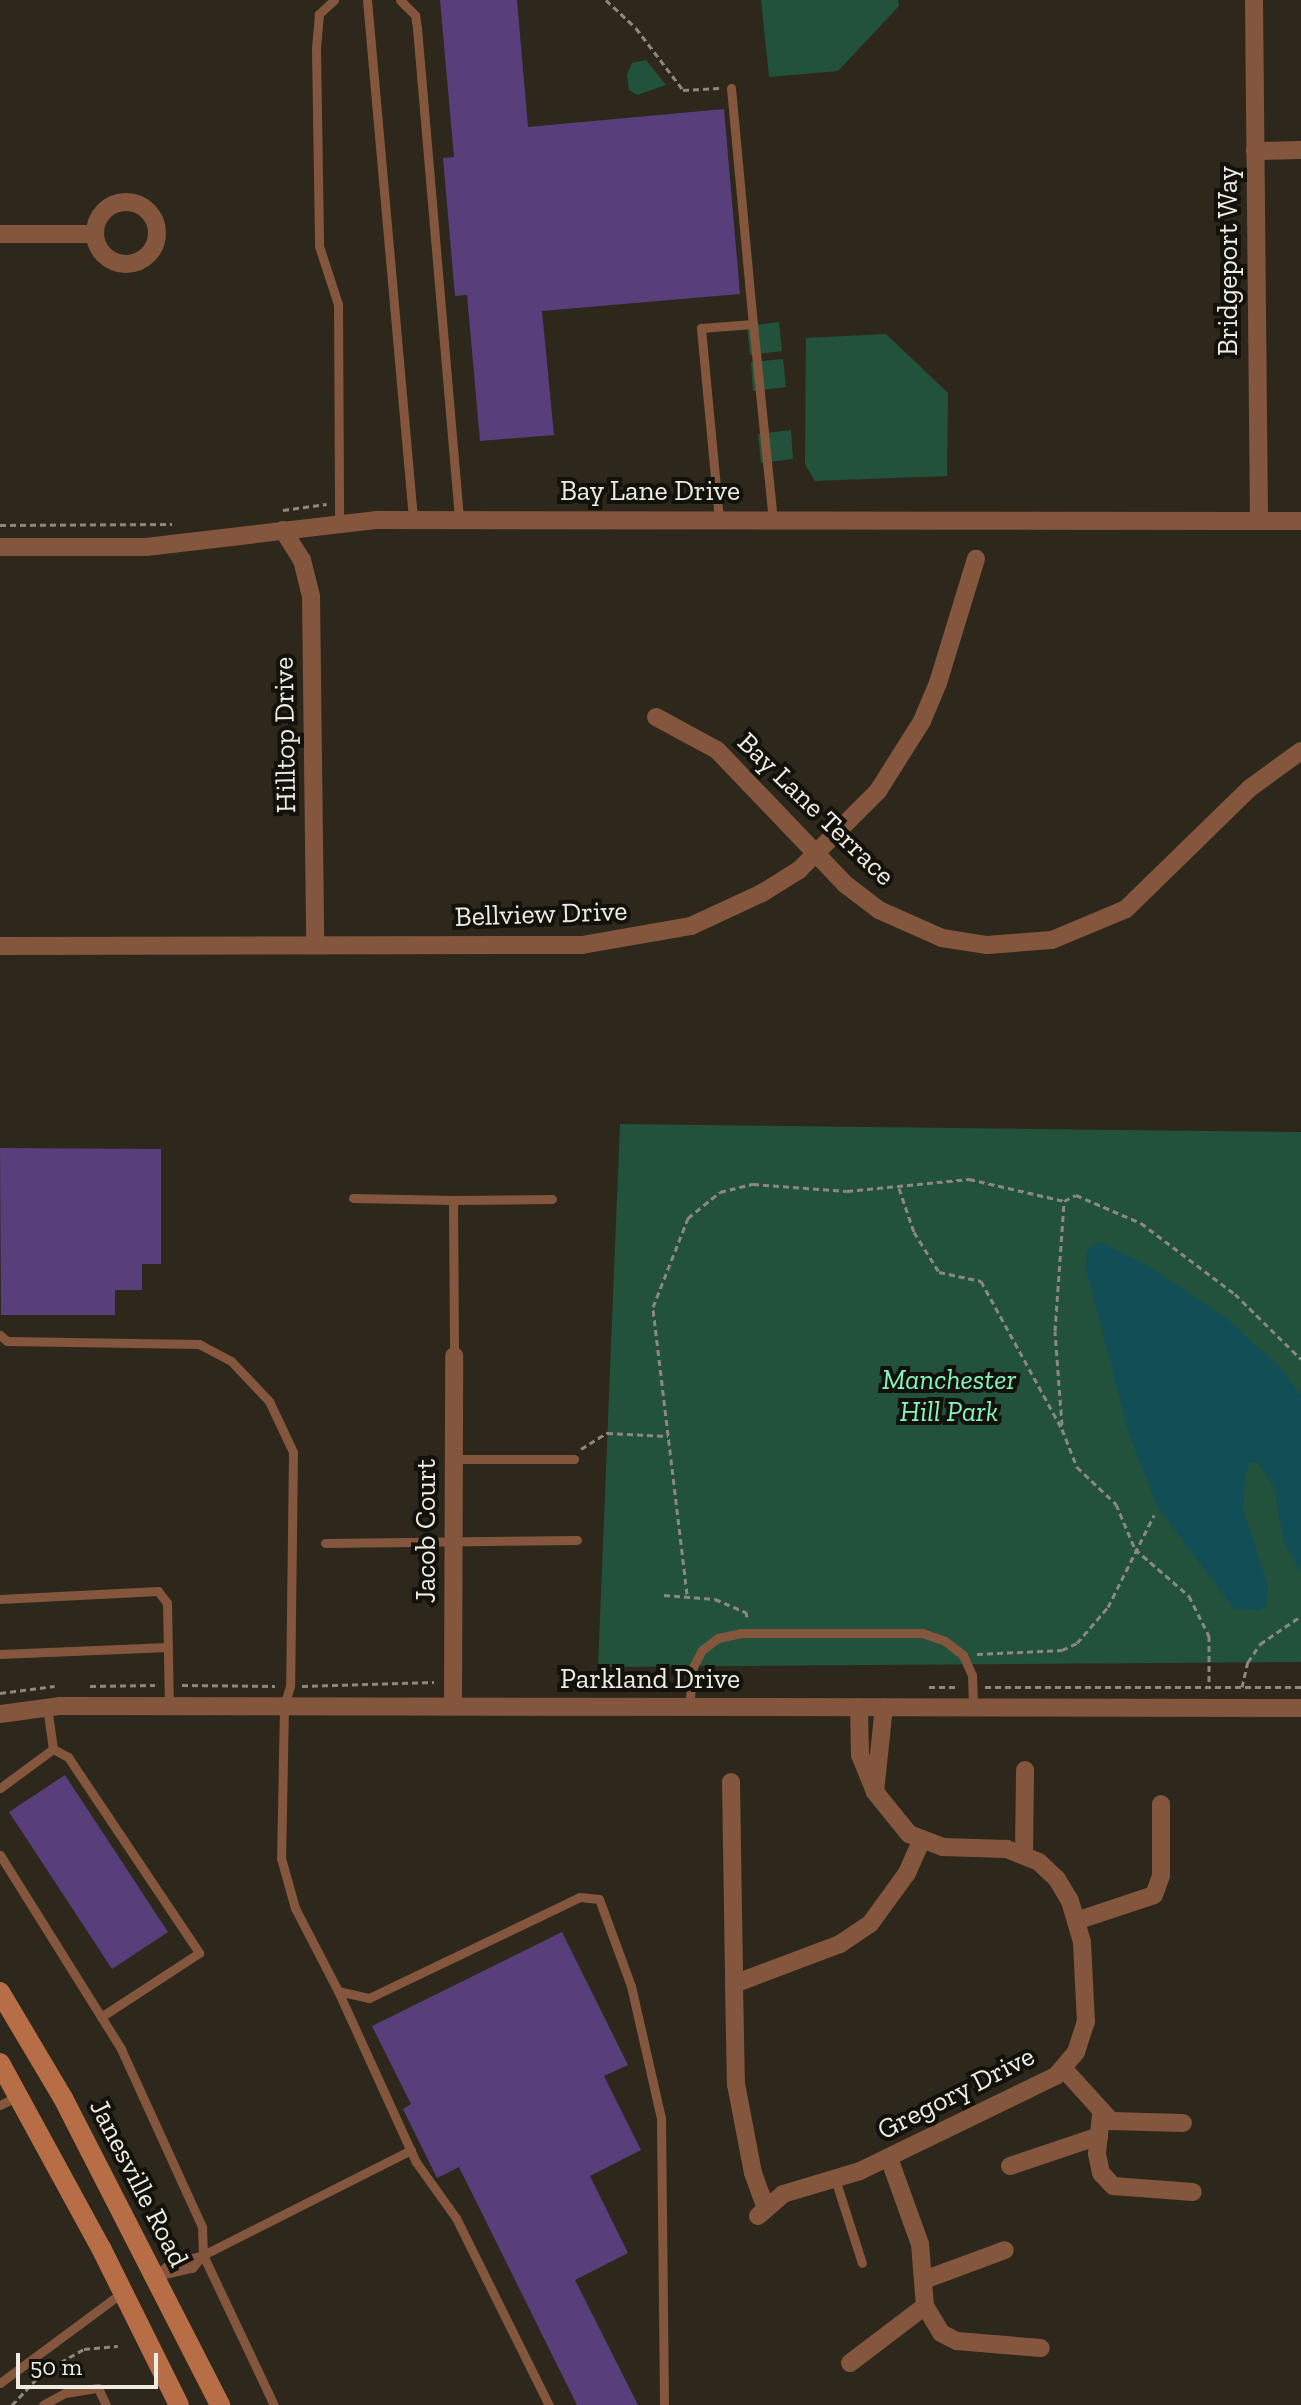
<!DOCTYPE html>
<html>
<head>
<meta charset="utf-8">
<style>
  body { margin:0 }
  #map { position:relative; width:1301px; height:2405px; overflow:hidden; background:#2d281b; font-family:"Zilla Slab",serif }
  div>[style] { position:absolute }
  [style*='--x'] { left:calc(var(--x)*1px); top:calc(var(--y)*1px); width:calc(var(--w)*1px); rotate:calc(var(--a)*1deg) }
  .green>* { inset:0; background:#22523b }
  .water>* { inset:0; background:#114e55 }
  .building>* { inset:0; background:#583e7a }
  .path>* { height:3px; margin-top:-1.5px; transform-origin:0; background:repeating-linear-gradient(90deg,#8c887d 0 6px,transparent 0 10px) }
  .service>* { height:9px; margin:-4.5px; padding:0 4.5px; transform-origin:4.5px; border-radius:4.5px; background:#84563d }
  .minor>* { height:18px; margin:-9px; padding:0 9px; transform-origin:9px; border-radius:9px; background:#84563d }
  .minor>.ring { margin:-9px; padding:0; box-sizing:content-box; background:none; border:18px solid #84563d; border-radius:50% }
  .secondary>* { height:20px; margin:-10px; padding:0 10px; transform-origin:10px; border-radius:10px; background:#b76d45 }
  span { translate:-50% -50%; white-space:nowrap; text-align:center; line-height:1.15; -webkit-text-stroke:8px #13110b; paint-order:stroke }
  .street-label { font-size:28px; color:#eeece3 }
  .park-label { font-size:28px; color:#84f5be; font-style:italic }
  .scale { position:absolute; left:16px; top:2353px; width:142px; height:36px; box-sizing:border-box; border:4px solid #eeece3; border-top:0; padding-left:10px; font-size:24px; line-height:28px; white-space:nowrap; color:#eeece3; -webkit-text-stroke:6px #13110b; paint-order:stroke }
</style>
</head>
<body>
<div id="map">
  <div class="green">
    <div style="clip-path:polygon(761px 0,898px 0,899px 6px,838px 71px,769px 77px)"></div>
    <div style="clip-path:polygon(646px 60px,666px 85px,637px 95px,629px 90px,627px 74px,632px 63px)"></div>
    <div style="clip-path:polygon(779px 322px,782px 351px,750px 355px,747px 326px)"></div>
    <div style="clip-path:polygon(886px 334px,948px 393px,947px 476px,815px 481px,805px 464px,806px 338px)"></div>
    <div style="clip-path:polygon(783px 359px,786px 387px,753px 391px,751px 362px)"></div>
    <div style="clip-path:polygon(791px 430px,793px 459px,761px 463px,758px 434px)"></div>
    <div style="clip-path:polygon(620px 1124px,1301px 1132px,1301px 1662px,598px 1667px)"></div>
  </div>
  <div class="water">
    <div style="clip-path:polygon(1103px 1243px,1145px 1264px,1226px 1318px,1281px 1368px,1301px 1396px,1301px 1572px,1284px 1543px,1274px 1487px,1258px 1463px,1249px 1463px,1245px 1481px,1243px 1509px,1268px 1586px,1266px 1607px,1259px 1610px,1234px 1609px,1157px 1506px,1129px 1434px,1086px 1269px,1087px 1252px,1093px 1244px)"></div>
  </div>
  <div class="building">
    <div style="clip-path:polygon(440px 0,517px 0,528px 127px,724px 109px,740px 294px,542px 311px,554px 435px,480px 441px,467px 295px,455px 296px,443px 158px,454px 157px)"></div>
    <div style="clip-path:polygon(0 1148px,161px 1149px,161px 1264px,142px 1264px,142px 1290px,115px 1290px,115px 1315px,1px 1315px)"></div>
    <div style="clip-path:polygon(65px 1775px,168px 1932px,112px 1969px,9px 1812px)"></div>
    <div style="clip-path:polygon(562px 1932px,628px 2065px,604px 2076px,641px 2150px,590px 2176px,628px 2253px,575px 2280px,638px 2405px,577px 2405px,459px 2167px,437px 2178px,403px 2109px,411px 2104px,372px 2026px)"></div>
  </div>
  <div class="path">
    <div style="--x:606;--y:0;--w:41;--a:43"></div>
    <div style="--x:636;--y:28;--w:78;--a:52.8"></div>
    <div style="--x:683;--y:90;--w:36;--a:-3"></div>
    <div style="--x:283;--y:510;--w:44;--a:-7.8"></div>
    <div style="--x:0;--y:525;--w:172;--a:-0.3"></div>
    <div style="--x:899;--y:1188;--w:46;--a:71.2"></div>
    <div style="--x:914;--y:1232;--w:47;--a:58"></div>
    <div style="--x:939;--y:1272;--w:43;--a:12.1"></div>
    <div style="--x:981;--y:1281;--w:169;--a:61.3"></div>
    <div style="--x:1062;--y:1429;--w:41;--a:68.5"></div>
    <div style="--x:1077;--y:1467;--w:54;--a:43.5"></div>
    <div style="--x:1116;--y:1504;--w:49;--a:67.1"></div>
    <div style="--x:1135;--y:1549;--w:72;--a:41"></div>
    <div style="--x:1189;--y:1596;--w:45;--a:63.4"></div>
    <div style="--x:1209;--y:1636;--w:49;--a:90"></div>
    <div style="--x:1062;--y:1425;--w:94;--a:-94.3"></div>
    <div style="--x:1055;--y:1331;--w:129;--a:-86"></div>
    <div style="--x:581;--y:1449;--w:31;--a:-32"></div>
    <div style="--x:607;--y:1433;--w:61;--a:2.8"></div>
    <div style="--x:687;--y:1594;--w:289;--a:-96.8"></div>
    <div style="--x:653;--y:1307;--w:96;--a:-68.5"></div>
    <div style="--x:688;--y:1218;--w:41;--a:-39.1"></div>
    <div style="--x:720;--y:1192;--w:34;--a:-14"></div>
    <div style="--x:753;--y:1184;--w:94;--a:4.3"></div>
    <div style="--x:847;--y:1191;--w:123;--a:-5.6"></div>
    <div style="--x:969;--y:1179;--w:98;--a:13"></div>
    <div style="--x:1064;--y:1201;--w:13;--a:-27"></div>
    <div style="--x:1076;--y:1195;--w:71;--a:23.3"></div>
    <div style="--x:1141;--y:1223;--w:118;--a:37.1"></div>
    <div style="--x:1235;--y:1294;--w:93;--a:44.6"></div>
    <div style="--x:664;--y:1595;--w:51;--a:4.5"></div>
    <div style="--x:715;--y:1599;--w:34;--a:23"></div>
    <div style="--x:746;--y:1612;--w:5;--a:79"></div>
    <div style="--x:977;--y:1654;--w:85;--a:-2.7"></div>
    <div style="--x:1062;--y:1650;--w:17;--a:-25"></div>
    <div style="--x:1077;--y:1643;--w:48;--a:-49.3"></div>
    <div style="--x:1108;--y:1607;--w:103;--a:-63.4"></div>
    <div style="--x:182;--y:1685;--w:93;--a:0.6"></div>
    <div style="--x:90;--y:1686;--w:65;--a:-0.9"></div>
    <div style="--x:302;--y:1686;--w:132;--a:-1.7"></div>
    <div style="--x:929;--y:1687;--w:28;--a:0"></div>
    <div style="--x:985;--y:1687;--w:316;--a:0"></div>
    <div style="--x:1242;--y:1687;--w:26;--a:-77"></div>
    <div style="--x:1248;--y:1662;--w:22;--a:-56"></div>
    <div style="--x:1260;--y:1644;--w:50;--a:-34.3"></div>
    <div style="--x:0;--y:1693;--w:55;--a:-7.3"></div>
    <div style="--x:12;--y:2405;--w:45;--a:-46.8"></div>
    <div style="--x:43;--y:2372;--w:47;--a:-29.3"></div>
    <div style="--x:84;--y:2349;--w:34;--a:-5"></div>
  </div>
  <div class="service">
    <div style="--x:334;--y:0;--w:21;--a:137"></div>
    <div style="--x:319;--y:14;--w:35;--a:95"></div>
    <div style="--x:316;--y:49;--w:197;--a:89.1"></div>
    <div style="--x:319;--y:246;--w:61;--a:71.9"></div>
    <div style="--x:338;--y:304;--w:220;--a:89.7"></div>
    <div style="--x:367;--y:0;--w:521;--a:84.93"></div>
    <div style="--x:400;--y:0;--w:21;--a:45"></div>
    <div style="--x:415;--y:15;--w:13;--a:81"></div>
    <div style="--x:417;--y:28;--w:493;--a:85.1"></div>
    <div style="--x:731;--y:88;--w:237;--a:84.7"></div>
    <div style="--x:719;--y:519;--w:192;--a:-95.4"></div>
    <div style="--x:701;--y:328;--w:52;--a:-4.4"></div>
    <div style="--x:753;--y:324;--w:197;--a:84.2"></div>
    <div style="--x:353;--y:1198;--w:100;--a:1.1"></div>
    <div style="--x:453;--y:1200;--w:156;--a:89.6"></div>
    <div style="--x:453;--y:1200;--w:99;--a:-0.6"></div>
    <div style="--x:0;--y:1335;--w:9;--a:41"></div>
    <div style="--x:7;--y:1341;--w:192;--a:0.9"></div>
    <div style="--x:199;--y:1344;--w:36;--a:28"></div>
    <div style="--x:231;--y:1361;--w:55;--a:46.5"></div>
    <div style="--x:269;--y:1401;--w:56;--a:64.8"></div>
    <div style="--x:293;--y:1452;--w:234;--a:90.7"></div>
    <div style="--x:290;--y:1686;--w:21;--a:107"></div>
    <div style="--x:284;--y:1706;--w:152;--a:91.1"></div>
    <div style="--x:281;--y:1858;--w:52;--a:74.4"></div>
    <div style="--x:295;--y:1908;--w:93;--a:62.6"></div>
    <div style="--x:338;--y:1991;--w:32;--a:13"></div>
    <div style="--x:369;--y:1998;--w:234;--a:-25.6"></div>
    <div style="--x:580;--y:1897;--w:19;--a:6"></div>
    <div style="--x:599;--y:1899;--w:93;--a:69.8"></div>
    <div style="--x:631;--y:1986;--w:135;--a:77.2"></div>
    <div style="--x:661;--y:2118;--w:287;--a:89.4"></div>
    <div style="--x:454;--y:1459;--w:120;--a:0"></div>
    <div style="--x:325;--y:1543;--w:252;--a:-0.7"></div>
    <div style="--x:0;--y:1599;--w:158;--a:-2.9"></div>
    <div style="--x:158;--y:1591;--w:15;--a:53"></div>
    <div style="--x:167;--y:1603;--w:103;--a:88.9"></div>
    <div style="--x:0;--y:1654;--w:168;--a:-2.4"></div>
    <div style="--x:689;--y:1707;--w:40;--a:-84.3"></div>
    <div style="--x:693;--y:1667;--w:19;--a:-62"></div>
    <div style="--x:702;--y:1650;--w:20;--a:-37"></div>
    <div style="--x:718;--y:1638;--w:24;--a:-12"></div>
    <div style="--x:741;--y:1633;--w:181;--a:0"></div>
    <div style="--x:922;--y:1633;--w:24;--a:19"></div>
    <div style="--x:945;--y:1641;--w:23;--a:38"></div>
    <div style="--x:963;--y:1655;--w:22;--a:66"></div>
    <div style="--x:972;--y:1675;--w:32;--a:88"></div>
    <div style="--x:53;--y:1749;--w:17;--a:28"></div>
    <div style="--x:68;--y:1757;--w:236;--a:56.2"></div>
    <div style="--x:199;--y:1953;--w:117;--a:146.9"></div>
    <div style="--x:0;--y:1788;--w:66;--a:-36.3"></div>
    <div style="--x:53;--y:1749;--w:42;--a:-98.1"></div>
    <div style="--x:0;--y:1855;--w:229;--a:58"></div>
    <div style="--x:121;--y:2049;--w:196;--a:65.5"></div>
    <div style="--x:202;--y:2227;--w:28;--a:88"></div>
    <div style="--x:203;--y:2255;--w:166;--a:64.7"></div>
    <div style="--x:338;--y:1991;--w:188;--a:65.5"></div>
    <div style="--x:416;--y:2162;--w:69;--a:54.5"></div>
    <div style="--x:456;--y:2218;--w:209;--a:63.6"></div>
    <div style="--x:0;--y:2105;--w:20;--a:-27"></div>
    <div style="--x:835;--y:2179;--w:88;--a:72.2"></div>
    <div style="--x:156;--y:2276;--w:16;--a:-43"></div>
    <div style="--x:168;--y:2265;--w:36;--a:-16"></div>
    <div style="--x:203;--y:2255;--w:233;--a:-26.8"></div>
    <div style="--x:156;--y:2276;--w:37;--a:-13"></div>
    <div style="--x:192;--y:2268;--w:17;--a:-50"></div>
    <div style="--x:0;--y:2383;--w:153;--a:-36.5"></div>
    <div style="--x:43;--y:2405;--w:25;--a:-29"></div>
    <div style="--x:65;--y:2393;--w:33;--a:-9"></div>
    <div style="--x:98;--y:2388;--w:19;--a:65"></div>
  </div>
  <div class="minor">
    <div style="--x:1254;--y:0;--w:521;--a:89.45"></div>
    <div style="--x:1255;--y:151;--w:46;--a:-1.2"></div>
    <div class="ring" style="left:95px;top:202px;width:44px;height:44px"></div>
    <div style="--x:0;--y:234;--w:95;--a:0"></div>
    <div style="--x:283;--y:530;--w:36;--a:58"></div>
    <div style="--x:302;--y:560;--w:37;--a:76"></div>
    <div style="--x:311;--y:596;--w:349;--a:89.3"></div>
    <div style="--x:0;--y:547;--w:146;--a:0"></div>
    <div style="--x:146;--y:547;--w:233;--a:-6.7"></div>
    <div style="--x:377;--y:520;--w:924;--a:0.06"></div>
    <div style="--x:656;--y:717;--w:69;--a:28.4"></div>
    <div style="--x:717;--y:750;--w:185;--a:46.3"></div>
    <div style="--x:845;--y:884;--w:43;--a:37.4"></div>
    <div style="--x:879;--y:910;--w:69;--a:24"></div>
    <div style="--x:942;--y:938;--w:46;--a:8.8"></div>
    <div style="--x:987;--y:945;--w:65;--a:-4.4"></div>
    <div style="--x:1052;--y:940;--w:80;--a:-22.7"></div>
    <div style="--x:1126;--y:909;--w:173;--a:-44.3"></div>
    <div style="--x:1250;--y:788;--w:63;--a:-36"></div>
    <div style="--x:0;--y:946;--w:582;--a:-0.1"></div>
    <div style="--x:582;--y:945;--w:111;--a:-9.9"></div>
    <div style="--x:691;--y:926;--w:78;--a:-24.9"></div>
    <div style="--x:762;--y:893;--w:44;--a:-31.9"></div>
    <div style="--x:799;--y:870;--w:112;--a:-45"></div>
    <div style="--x:878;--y:791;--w:83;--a:-57.8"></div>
    <div style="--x:922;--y:721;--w:41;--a:-67.2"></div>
    <div style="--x:938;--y:683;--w:130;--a:-73"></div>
    <div style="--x:453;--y:1706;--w:350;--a:-89.8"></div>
    <div style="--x:0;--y:1714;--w:61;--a:-7.6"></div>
    <div style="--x:60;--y:1706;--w:1241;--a:0.09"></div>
    <div style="--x:731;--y:1782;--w:202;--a:89.1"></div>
    <div style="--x:734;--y:1984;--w:113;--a:-20.7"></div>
    <div style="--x:840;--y:1944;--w:36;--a:-34"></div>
    <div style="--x:870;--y:1924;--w:63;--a:-54"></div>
    <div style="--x:907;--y:1873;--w:35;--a:-66"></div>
    <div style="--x:875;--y:1792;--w:85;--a:-84"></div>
    <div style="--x:1024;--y:1855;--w:85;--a:-89.3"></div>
    <div style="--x:1076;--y:1921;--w:82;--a:-18.4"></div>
    <div style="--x:1154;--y:1895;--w:20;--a:-70"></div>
    <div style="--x:1161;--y:1876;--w:72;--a:-90"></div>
    <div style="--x:734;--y:1984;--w:100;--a:88.9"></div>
    <div style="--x:736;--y:2084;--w:91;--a:79.2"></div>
    <div style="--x:753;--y:2173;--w:38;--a:70"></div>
    <div style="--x:1063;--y:2068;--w:72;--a:47.8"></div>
    <div style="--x:1111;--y:2121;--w:72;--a:1.6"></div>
    <div style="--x:1101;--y:2115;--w:39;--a:96"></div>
    <div style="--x:1097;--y:2154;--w:19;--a:78"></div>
    <div style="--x:1101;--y:2173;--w:18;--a:47"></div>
    <div style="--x:1113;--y:2186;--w:80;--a:4.3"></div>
    <div style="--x:889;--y:2158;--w:91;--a:70.2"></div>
    <div style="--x:920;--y:2244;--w:62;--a:85.4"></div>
    <div style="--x:925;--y:2306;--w:31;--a:59"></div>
    <div style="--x:941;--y:2333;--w:18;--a:27"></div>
    <div style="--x:957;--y:2341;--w:84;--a:4.8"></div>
    <div style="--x:1010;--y:2166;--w:94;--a:-18.6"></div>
    <div style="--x:758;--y:2216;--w:33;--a:-41"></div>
    <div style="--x:783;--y:2194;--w:80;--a:-16.6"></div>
    <div style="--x:860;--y:2171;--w:218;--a:-25.9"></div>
    <div style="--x:1056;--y:2076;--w:31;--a:-50"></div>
    <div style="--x:1076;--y:2052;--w:32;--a:-72"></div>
    <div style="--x:1086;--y:2022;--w:80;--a:-92.9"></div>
    <div style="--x:1082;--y:1942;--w:43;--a:-106.3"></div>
    <div style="--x:1070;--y:1901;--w:26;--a:-121"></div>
    <div style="--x:1057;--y:1879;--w:25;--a:-137"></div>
    <div style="--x:1039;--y:1862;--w:35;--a:-158"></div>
    <div style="--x:1007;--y:1849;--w:64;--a:-178.2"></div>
    <div style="--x:943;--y:1847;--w:36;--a:-159"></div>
    <div style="--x:909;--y:1834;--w:54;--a:-129"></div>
    <div style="--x:875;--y:1792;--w:40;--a:-112"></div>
    <div style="--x:860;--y:1755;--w:48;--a:-91.2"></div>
    <div style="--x:924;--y:2280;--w:86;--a:-20.3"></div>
    <div style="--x:850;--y:2363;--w:94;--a:-37.2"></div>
  </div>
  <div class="secondary">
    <div style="--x:0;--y:1992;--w:123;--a:59.3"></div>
    <div style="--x:63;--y:2098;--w:345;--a:62.9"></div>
    <div style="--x:0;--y:2063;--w:211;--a:61.4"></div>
    <div style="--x:101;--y:2248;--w:175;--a:63.6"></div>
  </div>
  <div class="street-label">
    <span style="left:1228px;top:261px;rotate:-90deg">Bridgeport Way</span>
    <span style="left:650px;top:491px">Bay Lane Drive</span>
    <span style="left:285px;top:735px;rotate:-91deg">Hilltop Drive</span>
    <span style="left:816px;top:809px;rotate:44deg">Bay Lane Terrace</span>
    <span style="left:541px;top:914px;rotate:-2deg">Bellview Drive</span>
    <span style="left:426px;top:1531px;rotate:-90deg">Jacob Court</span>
    <span style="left:650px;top:1679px">Parkland Drive</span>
    <span style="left:956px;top:2093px;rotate:-27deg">Gregory Drive</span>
    <span style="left:139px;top:2183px;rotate:63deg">Janesville Road</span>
  </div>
  <div class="park-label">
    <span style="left:949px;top:1396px">Manchester<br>Hill Park</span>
  </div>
  <div class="scale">50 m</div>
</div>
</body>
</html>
